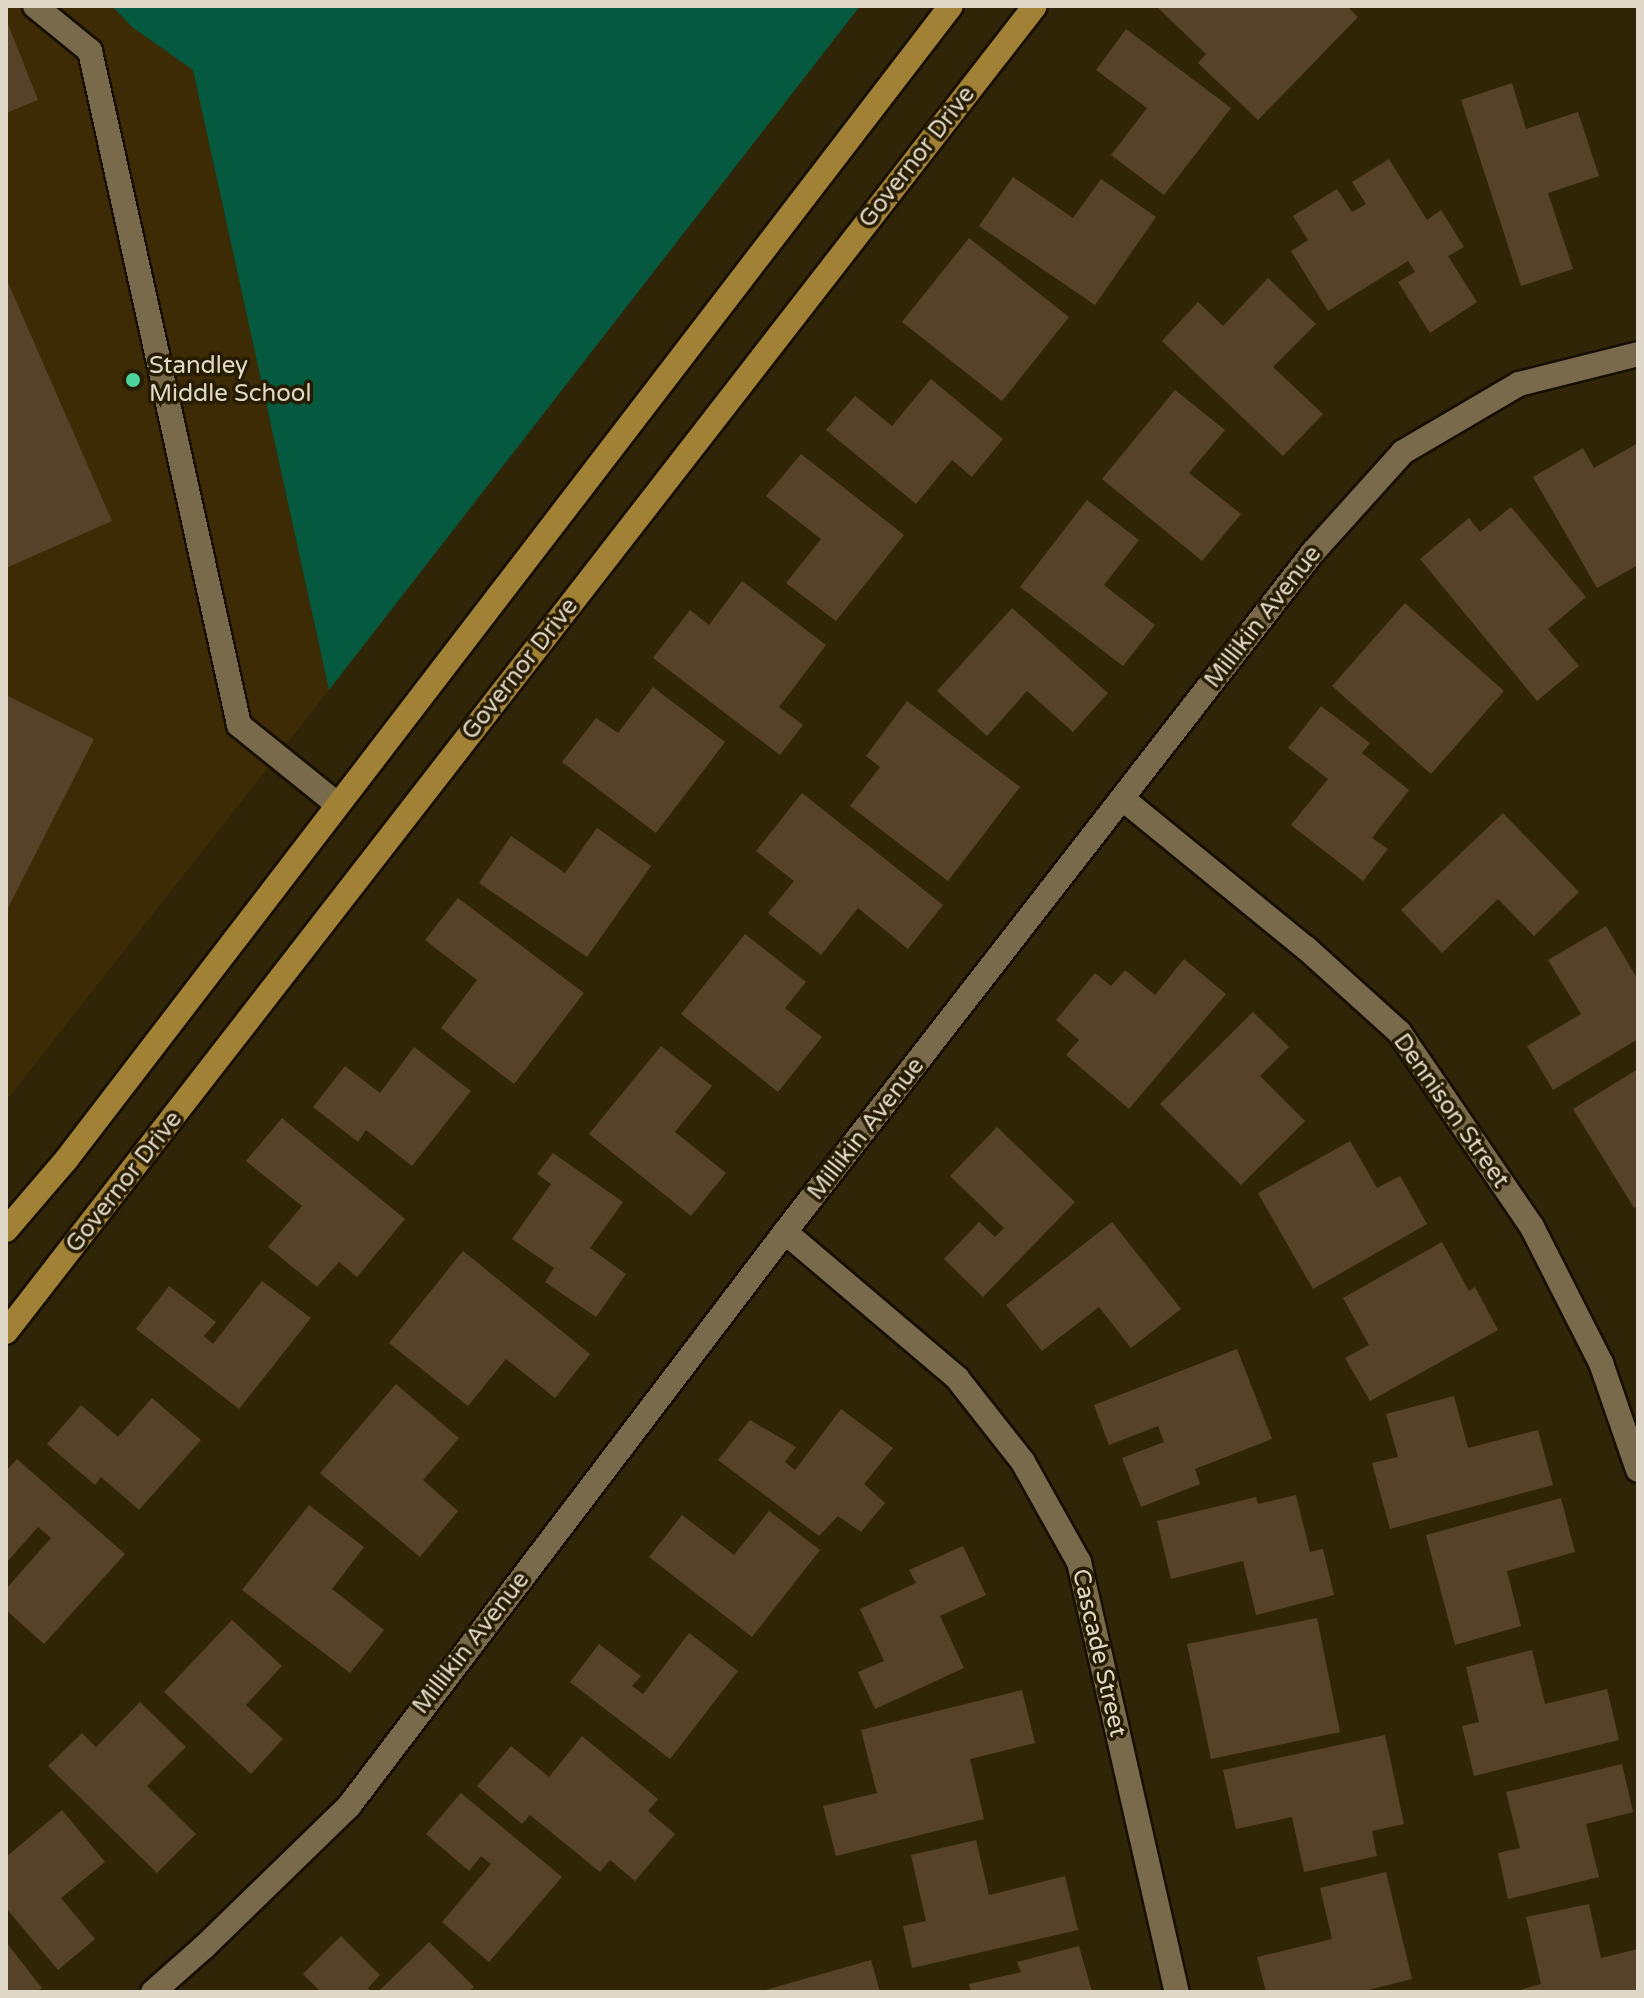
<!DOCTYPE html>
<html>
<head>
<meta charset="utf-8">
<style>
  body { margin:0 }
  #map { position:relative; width:1644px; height:1998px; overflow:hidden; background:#312507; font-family:"Varela Round",sans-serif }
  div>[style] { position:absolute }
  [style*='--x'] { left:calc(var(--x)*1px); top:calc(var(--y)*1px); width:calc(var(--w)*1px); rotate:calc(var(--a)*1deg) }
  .built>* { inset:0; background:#3c2b05 }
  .green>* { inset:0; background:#05593e }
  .building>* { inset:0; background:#564229 }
  .roads { filter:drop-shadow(2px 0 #170e00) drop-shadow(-2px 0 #170e00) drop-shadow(0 2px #170e00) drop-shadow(0 -2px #170e00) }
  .minor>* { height:24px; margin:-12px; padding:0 12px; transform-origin:12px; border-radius:12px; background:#796a4c }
  .major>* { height:24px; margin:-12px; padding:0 12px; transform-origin:12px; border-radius:12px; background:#a08135 }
  .dots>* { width:22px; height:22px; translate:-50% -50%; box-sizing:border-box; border:4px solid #271b00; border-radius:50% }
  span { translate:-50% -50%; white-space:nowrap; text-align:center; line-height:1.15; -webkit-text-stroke:7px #271b00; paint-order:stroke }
  .street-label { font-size:24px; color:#e0d8c8 }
  .poi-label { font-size:24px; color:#e0d8c8 }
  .left { translate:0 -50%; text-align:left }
  .frame { position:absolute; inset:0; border:8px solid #e0d8c8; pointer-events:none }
</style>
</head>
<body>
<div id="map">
  <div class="built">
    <div style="clip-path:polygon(6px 6px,112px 6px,132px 27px,193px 70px,329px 690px,6px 1101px)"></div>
  </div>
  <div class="green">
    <div style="clip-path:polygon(112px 6px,860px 6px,329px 690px,193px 70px,132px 27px)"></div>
  </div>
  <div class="building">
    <div style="clip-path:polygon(1156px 6px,1347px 6px,1358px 17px,1258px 120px,1198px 63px,1206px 54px)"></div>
    <div style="clip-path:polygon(6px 19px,38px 100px,6px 113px)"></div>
    <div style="clip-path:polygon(1126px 29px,1231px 108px,1164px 195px,1111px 155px,1147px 108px,1096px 70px)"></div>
    <div style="clip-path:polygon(1512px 83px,1526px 129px,1578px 112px,1599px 176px,1548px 193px,1573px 269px,1521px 286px,1461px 100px)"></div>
    <div style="clip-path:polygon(1389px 159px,1427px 220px,1441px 210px,1464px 247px,1448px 256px,1477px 302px,1430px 333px,1398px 282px,1415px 272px,1408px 261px,1328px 311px,1291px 251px,1308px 240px,1293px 216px,1337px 189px,1352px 212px,1366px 204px,1352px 182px)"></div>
    <div style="clip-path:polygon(1013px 177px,1073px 218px,1101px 179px,1156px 217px,1095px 305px,979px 226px)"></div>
    <div style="clip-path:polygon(969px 238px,1069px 317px,1002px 401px,902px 322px)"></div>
    <div style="clip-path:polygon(6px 278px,112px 521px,6px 568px)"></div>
    <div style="clip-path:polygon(1268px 278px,1316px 324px,1273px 367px,1323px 414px,1283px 456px,1162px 341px,1198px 302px,1223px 326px)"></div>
    <div style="clip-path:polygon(931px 379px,1003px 439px,972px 477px,952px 460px,916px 504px,826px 430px,855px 396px,892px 426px)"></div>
    <div style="clip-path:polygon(1175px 390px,1225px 430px,1189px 473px,1241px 514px,1202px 561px,1102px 479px)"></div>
    <div style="clip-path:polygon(1638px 443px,1638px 565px,1597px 588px,1533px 477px,1583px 448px,1594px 468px)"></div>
    <div style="clip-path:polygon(801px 454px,904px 535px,836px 621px,786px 583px,821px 539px,766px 496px)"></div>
    <div style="clip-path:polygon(1087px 500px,1139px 540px,1104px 585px,1155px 625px,1123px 666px,1020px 587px)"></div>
    <div style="clip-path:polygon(1511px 507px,1586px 597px,1548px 629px,1579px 666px,1537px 701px,1420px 559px,1469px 518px,1480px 532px)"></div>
    <div style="clip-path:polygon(742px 581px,826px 645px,779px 707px,803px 725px,780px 755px,653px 658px,690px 610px,709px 625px)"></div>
    <div style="clip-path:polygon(1405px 603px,1504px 691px,1431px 774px,1332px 686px)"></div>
    <div style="clip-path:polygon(1012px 608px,1108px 693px,1073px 732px,1027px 691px,987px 736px,937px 691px)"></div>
    <div style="clip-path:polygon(653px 687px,725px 742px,656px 833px,562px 762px,596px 718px,618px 733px)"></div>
    <div style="clip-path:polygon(6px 695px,94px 739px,6px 912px)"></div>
    <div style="clip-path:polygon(907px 701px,1020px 787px,948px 881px,850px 806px,880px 767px,866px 756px)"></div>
    <div style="clip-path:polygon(1321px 706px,1370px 743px,1362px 753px,1409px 790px,1372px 838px,1388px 849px,1363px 881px,1291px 825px,1328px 779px,1288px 748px)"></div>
    <div style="clip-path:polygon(802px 793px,943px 905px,908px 949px,858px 908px,821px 955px,768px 913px,794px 881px,756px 851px)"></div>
    <div style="clip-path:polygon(1503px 813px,1579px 892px,1534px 936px,1498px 899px,1442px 953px,1401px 910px)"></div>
    <div style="clip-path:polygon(597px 828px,651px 866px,587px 957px,479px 883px,511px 836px,565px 873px)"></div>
    <div style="clip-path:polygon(458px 898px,584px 993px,514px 1084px,441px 1028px,477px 980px,425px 940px)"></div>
    <div style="clip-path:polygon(1606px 926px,1638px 980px,1638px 1039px,1553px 1090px,1527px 1046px,1581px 1014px,1548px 960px)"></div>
    <div style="clip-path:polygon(745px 934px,806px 982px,785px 1008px,822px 1037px,778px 1092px,681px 1014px)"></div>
    <div style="clip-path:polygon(1184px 959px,1226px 994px,1129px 1109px,1066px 1055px,1079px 1040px,1056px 1020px,1095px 973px,1111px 986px,1125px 970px,1155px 995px)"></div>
    <div style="clip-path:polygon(1253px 1012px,1289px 1047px,1260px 1076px,1305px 1121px,1241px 1185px,1160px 1104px)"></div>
    <div style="clip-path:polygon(661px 1046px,712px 1086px,675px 1132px,726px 1173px,691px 1216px,589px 1134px)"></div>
    <div style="clip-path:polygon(414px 1047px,471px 1091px,412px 1166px,366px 1130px,358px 1142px,313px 1107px,345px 1066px,380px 1093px)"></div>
    <div style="clip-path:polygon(1638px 1069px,1638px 1205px,1634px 1208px,1573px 1109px)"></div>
    <div style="clip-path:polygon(282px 1118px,405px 1219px,357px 1277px,339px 1262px,317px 1287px,268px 1247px,302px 1206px,246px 1161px)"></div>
    <div style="clip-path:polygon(997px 1127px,1075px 1202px,983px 1297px,944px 1259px,979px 1222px,995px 1237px,1004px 1228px,950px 1176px)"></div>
    <div style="clip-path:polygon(1350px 1141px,1377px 1188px,1400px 1176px,1427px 1224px,1313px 1289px,1258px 1193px)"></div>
    <div style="clip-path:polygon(553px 1153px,623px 1202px,590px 1248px,626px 1274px,596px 1317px,545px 1282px,554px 1268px,512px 1239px,551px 1184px,537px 1174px)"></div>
    <div style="clip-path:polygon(1112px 1222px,1181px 1309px,1131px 1348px,1099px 1307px,1042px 1351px,1006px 1305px)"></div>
    <div style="clip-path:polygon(1442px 1242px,1469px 1291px,1475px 1287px,1498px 1330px,1370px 1401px,1345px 1358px,1369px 1345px,1343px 1298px)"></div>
    <div style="clip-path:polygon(463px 1251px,590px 1354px,555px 1398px,506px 1359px,468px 1406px,389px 1343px)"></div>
    <div style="clip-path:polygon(262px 1281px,311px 1318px,239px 1409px,136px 1329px,169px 1286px,216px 1322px,204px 1336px,213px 1344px)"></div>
    <div style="clip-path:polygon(1237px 1349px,1272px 1439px,1195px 1469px,1200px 1484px,1141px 1507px,1122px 1458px,1164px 1442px,1158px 1426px,1109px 1445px,1094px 1405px)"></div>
    <div style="clip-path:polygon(396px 1384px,459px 1438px,423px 1480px,458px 1511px,420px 1557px,320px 1473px)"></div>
    <div style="clip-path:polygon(1454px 1396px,1468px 1448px,1538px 1430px,1553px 1485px,1390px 1529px,1372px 1463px,1398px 1457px,1386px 1414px)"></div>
    <div style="clip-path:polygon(152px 1398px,201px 1440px,139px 1510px,101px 1477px,95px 1485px,47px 1444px,81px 1405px,118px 1437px)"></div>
    <div style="clip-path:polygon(841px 1409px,893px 1448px,864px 1484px,885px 1503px,861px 1532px,838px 1516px,819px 1536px,718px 1460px,750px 1420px,796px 1447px,785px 1462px,795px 1470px)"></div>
    <div style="clip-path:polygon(17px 1459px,125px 1554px,44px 1644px,6px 1610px,6px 1589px,51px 1538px,38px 1527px,6px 1563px,6px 1471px)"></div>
    <div style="clip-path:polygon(1296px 1495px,1310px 1552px,1323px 1549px,1334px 1595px,1256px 1615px,1243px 1561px,1171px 1579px,1157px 1521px,1256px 1497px,1258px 1504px)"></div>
    <div style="clip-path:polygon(1561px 1498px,1575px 1552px,1507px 1571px,1521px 1626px,1455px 1645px,1426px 1535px)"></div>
    <div style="clip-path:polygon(309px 1505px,364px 1547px,332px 1589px,384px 1630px,350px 1673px,242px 1590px)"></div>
    <div style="clip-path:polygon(769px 1511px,820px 1550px,752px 1637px,649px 1557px,682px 1515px,734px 1555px)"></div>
    <div style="clip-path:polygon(963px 1546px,986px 1595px,940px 1616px,964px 1668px,875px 1709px,858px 1672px,884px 1661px,860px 1609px,916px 1583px,909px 1570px)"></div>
    <div style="clip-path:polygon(1317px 1618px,1340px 1732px,1211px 1759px,1187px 1644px)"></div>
    <div style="clip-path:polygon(232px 1620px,282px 1666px,246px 1705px,283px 1739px,251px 1774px,164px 1692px)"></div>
    <div style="clip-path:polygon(689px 1633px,738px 1671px,670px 1759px,570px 1682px,599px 1644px,641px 1676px,632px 1686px,643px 1694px)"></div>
    <div style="clip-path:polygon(1532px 1650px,1545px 1704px,1607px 1689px,1619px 1740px,1474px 1776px,1462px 1726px,1479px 1722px,1466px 1667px)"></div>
    <div style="clip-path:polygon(1022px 1690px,1035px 1743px,970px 1759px,984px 1819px,836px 1856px,823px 1806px,877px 1793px,861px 1730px)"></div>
    <div style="clip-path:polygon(140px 1702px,186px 1747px,147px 1786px,196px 1834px,157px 1873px,48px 1766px,82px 1733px,96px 1747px)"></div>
    <div style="clip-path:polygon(1385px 1735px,1404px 1824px,1372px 1831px,1377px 1856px,1304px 1872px,1292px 1817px,1236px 1829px,1223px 1770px)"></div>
    <div style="clip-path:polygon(582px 1736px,658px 1799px,648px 1811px,675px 1834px,635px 1881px,610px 1860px,600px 1872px,530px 1815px,522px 1824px,477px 1786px,511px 1746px,549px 1777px)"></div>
    <div style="clip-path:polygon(1622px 1764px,1633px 1812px,1586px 1824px,1599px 1877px,1508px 1899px,1498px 1853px,1520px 1848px,1506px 1792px)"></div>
    <div style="clip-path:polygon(461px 1793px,562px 1877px,489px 1962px,442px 1922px,491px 1864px,481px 1856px,469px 1871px,426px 1834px)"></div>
    <div style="clip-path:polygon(62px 1810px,105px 1862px,61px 1898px,95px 1939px,58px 1970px,6px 1908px,6px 1857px)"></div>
    <div style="clip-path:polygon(976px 1840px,989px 1895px,1065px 1876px,1078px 1930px,912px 1968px,903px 1926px,926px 1921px,911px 1855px)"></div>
    <div style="clip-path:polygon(1386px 1872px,1412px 1979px,1360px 1992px,1266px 1992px,1257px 1957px,1332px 1939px,1320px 1888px)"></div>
    <div style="clip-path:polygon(1589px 1904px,1601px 1958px,1638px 1949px,1638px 1992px,1513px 1992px,1541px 1984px,1526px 1917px)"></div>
    <div style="clip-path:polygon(341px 1936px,380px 1975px,368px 1988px,371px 1992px,321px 1992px,303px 1974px)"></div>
    <div style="clip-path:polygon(6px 1942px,42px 1988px,37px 1992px,6px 1992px)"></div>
    <div style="clip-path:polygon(429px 1942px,474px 1987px,469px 1992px,378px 1992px)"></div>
    <div style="clip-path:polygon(1079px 1946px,1092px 1992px,971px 1992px,969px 1984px,1021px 1972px,1017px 1962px)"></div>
    <div style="clip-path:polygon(871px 1960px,880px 1992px,762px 1992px,762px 1991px)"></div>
  </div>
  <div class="roads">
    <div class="minor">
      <div style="--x:35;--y:6;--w:71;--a:39.3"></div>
      <div style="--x:90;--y:51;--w:690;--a:77.53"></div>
      <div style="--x:239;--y:725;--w:126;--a:38.9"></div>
      <div style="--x:1123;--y:799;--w:236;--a:39.2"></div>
      <div style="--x:1306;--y:948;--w:125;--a:42.1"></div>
      <div style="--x:1399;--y:1032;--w:236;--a:55.7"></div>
      <div style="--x:1532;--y:1227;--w:153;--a:63.1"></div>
      <div style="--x:1601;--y:1363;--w:113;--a:70.9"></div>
      <div style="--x:785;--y:1232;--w:226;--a:40.3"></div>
      <div style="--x:957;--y:1378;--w:107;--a:51.8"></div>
      <div style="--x:1023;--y:1462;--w:115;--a:60.8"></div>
      <div style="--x:1079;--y:1562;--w:441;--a:77.2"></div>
      <div style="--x:153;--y:1992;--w:68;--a:-41.4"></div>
      <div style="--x:204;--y:1947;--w:202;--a:-44.2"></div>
      <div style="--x:349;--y:1806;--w:721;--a:-52.78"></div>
      <div style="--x:785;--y:1232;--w:862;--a:-52.16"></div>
      <div style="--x:1314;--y:551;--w:133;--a:-48"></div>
      <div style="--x:1403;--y:452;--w:134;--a:-30.4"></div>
      <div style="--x:1519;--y:384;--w:123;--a:-14.1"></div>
    </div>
    <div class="major">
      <div style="--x:6;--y:1230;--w:92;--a:-49.4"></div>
      <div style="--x:66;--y:1160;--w:1454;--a:-52.52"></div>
      <div style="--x:6;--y:1332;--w:1678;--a:-52.19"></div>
    </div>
  </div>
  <div class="dots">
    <div style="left:133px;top:380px;background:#4cd39b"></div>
  </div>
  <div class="street-label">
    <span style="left:917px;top:157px;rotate:-52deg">Governor Drive</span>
    <span style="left:1263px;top:617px;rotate:-52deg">Millikin Avenue</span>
    <span style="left:520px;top:669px;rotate:-52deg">Governor Drive</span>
    <span style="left:1451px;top:1111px;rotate:55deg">Dennison Street</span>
    <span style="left:866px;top:1129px;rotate:-52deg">Millikin Avenue</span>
    <span style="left:124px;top:1182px;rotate:-52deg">Governor Drive</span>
    <span style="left:471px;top:1643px;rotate:-52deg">Millikin Avenue</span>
    <span style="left:1099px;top:1653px;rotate:77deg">Cascade Street</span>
  </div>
  <div class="poi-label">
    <span class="left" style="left:149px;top:380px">Standley<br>Middle School</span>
  </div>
  <div class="frame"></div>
</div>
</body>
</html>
